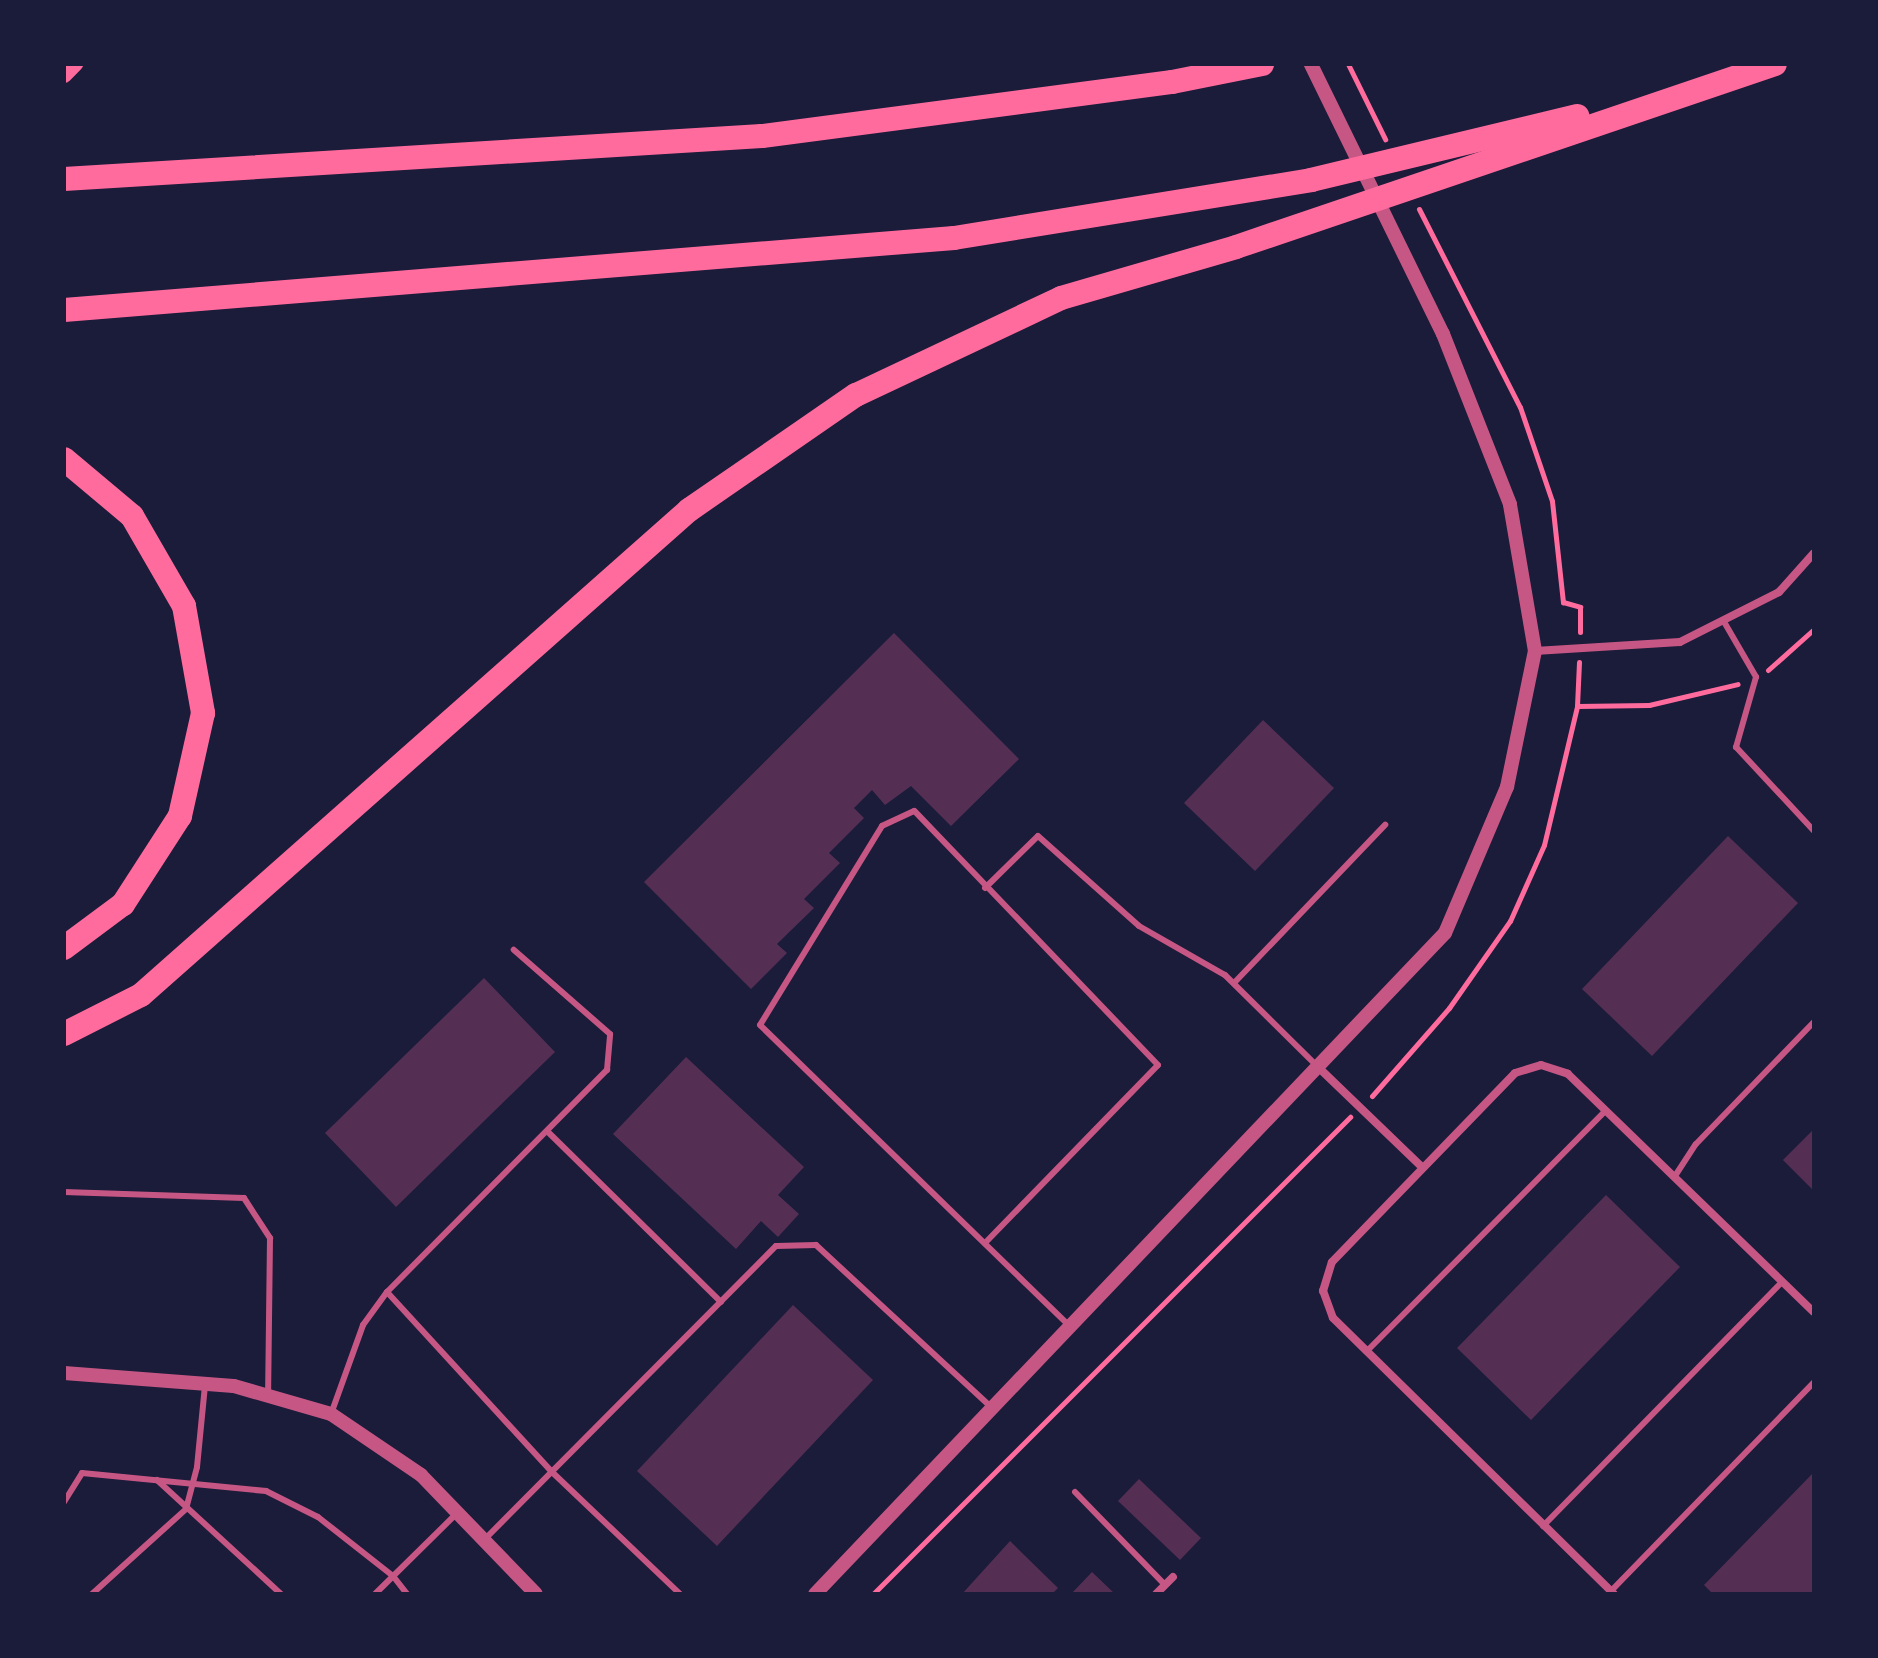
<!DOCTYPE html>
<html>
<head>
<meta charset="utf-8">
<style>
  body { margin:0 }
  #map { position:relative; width:1878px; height:1658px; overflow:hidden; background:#1b1b3a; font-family:Manrope,sans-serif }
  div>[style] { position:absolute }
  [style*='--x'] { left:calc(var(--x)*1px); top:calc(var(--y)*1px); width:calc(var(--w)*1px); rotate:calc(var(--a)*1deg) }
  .building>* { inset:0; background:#542f53 }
  .path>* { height:5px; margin:-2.5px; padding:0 2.5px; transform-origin:2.5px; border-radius:2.5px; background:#ff6b9d }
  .service>* { height:6px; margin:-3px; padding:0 3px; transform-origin:3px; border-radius:3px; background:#c65784 }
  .minor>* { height:8px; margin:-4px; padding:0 4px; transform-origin:4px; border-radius:4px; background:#c65784 }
  .tertiary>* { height:14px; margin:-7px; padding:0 7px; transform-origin:7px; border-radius:7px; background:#c65784 }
  .secondary>* { height:16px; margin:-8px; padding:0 8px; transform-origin:8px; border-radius:8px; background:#ff6b9d }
  .motorway>* { height:24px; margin:-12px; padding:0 12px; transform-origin:12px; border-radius:12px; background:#ff6b9d }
  span { translate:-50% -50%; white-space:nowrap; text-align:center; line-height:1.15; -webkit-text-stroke:7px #1b1b3a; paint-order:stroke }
  .frame { position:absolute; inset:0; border:66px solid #1b1b3a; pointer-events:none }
</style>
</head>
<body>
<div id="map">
  <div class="building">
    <div style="clip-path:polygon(894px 633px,1019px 759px,951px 826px,911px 786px,885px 805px,872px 790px,854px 808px,864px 818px,829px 853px,840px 863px,804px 899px,814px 908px,777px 944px,787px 953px,751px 989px,644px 882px)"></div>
    <div style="clip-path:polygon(1263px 720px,1334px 788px,1255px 871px,1184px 803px)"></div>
    <div style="clip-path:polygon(1728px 836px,1798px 903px,1652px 1056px,1582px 989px)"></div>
    <div style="clip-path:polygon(484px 978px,555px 1052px,396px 1207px,325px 1133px)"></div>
    <div style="clip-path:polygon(686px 1057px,804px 1167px,778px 1195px,799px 1214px,778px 1237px,761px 1221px,736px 1249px,613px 1134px)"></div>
    <div style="clip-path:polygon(1814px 1129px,1814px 1191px,1783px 1160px)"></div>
    <div style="clip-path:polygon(1606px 1195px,1680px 1267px,1531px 1420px,1457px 1348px)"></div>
    <div style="clip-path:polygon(793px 1305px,873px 1380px,717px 1546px,637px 1471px)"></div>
    <div style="clip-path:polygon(1814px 1472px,1814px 1594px,1713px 1594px,1704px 1585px)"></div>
    <div style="clip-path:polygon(1139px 1479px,1201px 1538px,1180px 1560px,1118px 1501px)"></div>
    <div style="clip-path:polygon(1010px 1541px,1058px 1588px,1052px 1594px,962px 1594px)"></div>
    <div style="clip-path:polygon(1092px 1572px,1115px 1594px,1071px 1594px)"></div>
  </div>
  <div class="path">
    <div style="--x:1348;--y:64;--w:84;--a:63.7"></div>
    <div style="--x:1419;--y:209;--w:222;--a:63"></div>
    <div style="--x:1520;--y:407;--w:99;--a:71.2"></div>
    <div style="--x:1552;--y:501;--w:102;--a:83.8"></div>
    <div style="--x:1563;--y:602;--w:18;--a:16"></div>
    <div style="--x:1580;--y:607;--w:25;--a:90"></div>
    <div style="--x:1768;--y:670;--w:62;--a:-41.7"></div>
    <div style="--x:1577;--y:706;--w:72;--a:-0.8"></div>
    <div style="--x:1649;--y:705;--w:91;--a:-13.3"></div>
    <div style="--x:1372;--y:1096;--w:117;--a:-48.8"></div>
    <div style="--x:1449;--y:1008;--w:106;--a:-55"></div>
    <div style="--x:1510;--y:921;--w:83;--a:-65.9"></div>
    <div style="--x:1544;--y:845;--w:143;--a:-76.6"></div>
    <div style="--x:1577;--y:706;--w:44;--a:-87.4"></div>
    <div style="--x:873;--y:1594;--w:675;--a:-45"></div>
  </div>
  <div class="service">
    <div style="--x:1723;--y:620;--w:66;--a:59.9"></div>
    <div style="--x:1756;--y:677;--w:73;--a:105.9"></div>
    <div style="--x:1736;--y:747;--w:115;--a:47.1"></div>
    <div style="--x:985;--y:888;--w:74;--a:-44.5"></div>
    <div style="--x:1038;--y:836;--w:135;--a:41.7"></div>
    <div style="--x:1139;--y:926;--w:99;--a:29.7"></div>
    <div style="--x:1225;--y:975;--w:131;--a:44.7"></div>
    <div style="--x:1234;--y:983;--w:219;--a:-46.3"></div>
    <div style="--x:547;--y:1131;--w:244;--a:44.5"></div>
    <div style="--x:1675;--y:1176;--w:38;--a:-57"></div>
    <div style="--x:1696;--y:1144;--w:170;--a:-46"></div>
    <div style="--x:64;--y:1192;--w:180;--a:1.9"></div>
    <div style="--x:244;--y:1198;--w:48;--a:57"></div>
    <div style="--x:270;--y:1238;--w:158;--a:90.7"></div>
    <div style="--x:985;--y:1243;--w:248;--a:-45.8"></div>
    <div style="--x:1158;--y:1065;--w:352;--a:-133.8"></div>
    <div style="--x:914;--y:811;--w:35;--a:155"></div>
    <div style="--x:882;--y:826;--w:233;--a:121.5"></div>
    <div style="--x:760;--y:1025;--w:432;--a:44.2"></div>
    <div style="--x:387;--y:1292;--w:244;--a:47.5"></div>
    <div style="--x:552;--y:1472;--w:177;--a:43.6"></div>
    <div style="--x:1367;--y:1351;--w:339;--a:-45.2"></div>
    <div style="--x:331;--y:1414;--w:95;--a:-70.2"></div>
    <div style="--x:363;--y:1325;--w:41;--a:-54"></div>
    <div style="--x:387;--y:1292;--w:313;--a:-45.3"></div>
    <div style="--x:607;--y:1070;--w:36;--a:-85"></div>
    <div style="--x:610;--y:1034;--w:128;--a:-138.8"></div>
    <div style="--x:157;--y:1480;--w:168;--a:42.6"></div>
    <div style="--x:1075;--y:1492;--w:129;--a:45.9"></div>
    <div style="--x:64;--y:1502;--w:34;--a:-58"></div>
    <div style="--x:82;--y:1473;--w:185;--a:5.6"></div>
    <div style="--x:266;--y:1491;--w:58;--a:26.6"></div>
    <div style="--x:318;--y:1517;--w:95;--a:38.2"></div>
    <div style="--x:393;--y:1576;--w:23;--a:52"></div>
    <div style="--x:1543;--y:1526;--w:342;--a:-45.6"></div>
    <div style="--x:484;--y:1540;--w:414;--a:-45.2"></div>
    <div style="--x:776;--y:1246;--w:40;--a:-1.4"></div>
    <div style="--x:816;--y:1245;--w:240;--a:42.8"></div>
    <div style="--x:1611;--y:1591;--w:291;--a:-45.8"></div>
    <div style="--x:92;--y:1594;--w:127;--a:-42.1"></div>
    <div style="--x:186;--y:1509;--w:43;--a:-75.3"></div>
    <div style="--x:197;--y:1467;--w:82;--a:-84.4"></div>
    <div style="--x:375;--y:1594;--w:115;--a:-44.6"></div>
  </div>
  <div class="minor">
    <div style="--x:1535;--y:651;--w:145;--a:-3.6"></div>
    <div style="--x:1680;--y:642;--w:111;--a:-26.8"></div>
    <div style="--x:1779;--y:592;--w:52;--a:-48.1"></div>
    <div style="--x:1318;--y:1067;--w:144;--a:43.9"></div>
    <div style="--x:1156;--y:1594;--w:24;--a:-45"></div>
    <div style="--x:1614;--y:1594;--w:394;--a:-135.5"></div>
    <div style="--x:1333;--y:1318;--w:29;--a:-110"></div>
    <div style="--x:1323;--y:1291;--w:30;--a:-73"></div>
    <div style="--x:1332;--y:1262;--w:263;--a:-45.9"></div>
    <div style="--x:1515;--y:1073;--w:27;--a:-17"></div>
    <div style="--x:1541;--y:1065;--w:28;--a:18"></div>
    <div style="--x:1568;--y:1074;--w:342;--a:44.1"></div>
  </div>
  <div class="tertiary">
    <div style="--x:64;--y:1373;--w:170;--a:4.4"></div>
    <div style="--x:234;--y:1386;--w:101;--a:16.1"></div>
    <div style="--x:331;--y:1414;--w:109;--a:34.1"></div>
    <div style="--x:421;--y:1475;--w:165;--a:46"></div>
    <div style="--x:815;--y:1594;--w:913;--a:-46.38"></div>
    <div style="--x:1445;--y:933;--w:159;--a:-67"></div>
    <div style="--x:1507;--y:787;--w:139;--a:-78.4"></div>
    <div style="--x:1535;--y:651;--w:149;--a:-99.7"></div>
    <div style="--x:1510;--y:504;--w:183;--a:-111.5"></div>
    <div style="--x:1443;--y:334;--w:301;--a:-116.1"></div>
  </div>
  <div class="secondary">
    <div style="--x:64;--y:75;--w:16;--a:-45"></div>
  </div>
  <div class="motorway">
    <div style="--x:64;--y:179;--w:699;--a:-3.53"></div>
    <div style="--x:762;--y:136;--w:414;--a:-7.5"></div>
    <div style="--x:1172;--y:82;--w:92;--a:-11.3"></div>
    <div style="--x:64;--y:310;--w:893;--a:-4.63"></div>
    <div style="--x:954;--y:238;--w:362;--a:-9.2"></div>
    <div style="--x:1311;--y:180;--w:274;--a:-13.5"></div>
    <div style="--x:64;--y:459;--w:89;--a:40"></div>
    <div style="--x:132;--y:516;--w:104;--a:60"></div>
    <div style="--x:184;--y:606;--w:109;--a:79.9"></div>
    <div style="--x:203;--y:713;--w:106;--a:102.6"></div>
    <div style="--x:180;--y:816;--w:105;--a:122.9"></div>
    <div style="--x:123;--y:904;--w:74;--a:143.3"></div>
    <div style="--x:64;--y:1034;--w:86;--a:-26.9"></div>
    <div style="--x:141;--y:995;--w:732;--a:-41.51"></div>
    <div style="--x:689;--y:510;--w:203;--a:-34.6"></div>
    <div style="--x:856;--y:395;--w:227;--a:-25.3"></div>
    <div style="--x:1061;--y:298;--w:182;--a:-16.2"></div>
    <div style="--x:1236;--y:247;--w:569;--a:-18.75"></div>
  </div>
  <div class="frame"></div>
</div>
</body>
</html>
